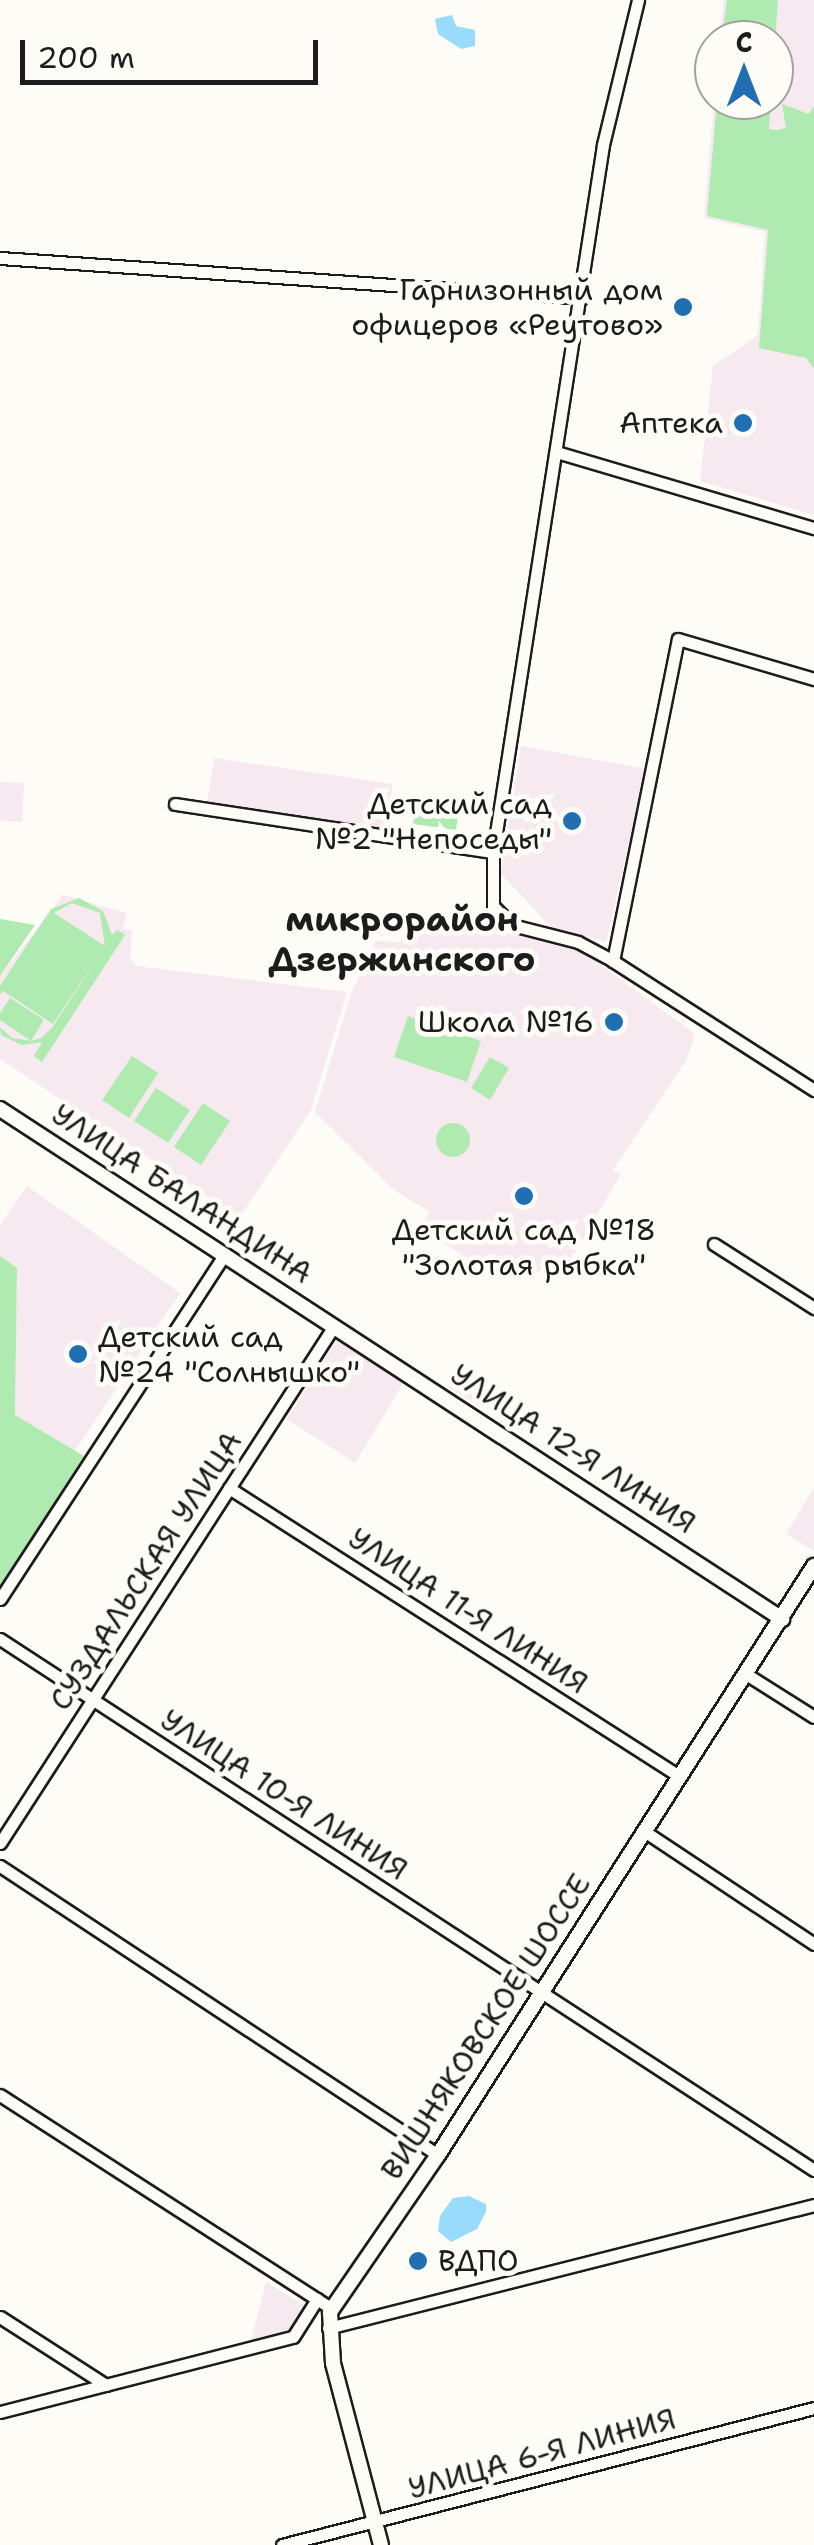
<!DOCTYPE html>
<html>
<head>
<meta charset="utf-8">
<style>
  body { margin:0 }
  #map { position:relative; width:814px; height:2545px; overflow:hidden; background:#fdfcf7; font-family:"Shantell Sans",sans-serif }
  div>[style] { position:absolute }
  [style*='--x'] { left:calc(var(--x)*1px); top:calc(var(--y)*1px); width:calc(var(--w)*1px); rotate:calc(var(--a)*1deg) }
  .built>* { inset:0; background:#f7e9f0 }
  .green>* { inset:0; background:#afebb1 }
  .round { border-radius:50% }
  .water>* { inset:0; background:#98dbfa }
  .roads { filter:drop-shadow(2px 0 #1c1c1c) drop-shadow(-2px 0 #1c1c1c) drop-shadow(0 2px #1c1c1c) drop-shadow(0 -2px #1c1c1c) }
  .minor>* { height:11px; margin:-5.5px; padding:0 5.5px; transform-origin:5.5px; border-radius:5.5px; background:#fdfcf7 }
  .tertiary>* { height:14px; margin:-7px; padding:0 7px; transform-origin:7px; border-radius:7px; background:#fdfcf7 }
  .dots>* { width:28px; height:28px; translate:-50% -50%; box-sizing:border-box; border:5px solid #fdfcf7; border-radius:50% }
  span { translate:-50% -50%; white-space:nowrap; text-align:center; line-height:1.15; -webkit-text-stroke:10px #fdfcf7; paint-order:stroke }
  .poi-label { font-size:30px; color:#1c1c1c }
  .right { translate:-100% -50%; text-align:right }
  .left { translate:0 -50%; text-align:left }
  .street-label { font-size:30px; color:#1c1c1c }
  .quarter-label { font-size:35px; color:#1c1c1c; font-weight:700 }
  .north { position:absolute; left:694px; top:20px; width:100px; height:100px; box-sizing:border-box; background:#fdfcf7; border:2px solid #a3a29f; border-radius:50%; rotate:0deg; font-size:28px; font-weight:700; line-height:40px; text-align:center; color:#1c1c1c }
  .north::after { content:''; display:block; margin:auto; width:35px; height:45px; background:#1f6fb2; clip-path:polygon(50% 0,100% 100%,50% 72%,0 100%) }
  .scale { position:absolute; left:20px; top:40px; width:298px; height:45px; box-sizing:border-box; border:5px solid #1c1c1c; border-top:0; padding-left:12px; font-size:30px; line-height:35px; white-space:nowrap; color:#1c1c1c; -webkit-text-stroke:8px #fdfcf7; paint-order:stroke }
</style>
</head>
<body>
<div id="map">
  <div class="built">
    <div style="clip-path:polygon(724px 0,814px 0,814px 515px,700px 481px,713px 366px,758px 335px,765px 232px,704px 218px,714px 100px,774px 100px,774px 40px,718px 40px)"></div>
    <div style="clip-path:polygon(521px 746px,646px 769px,606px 942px,552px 928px,501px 874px)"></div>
    <div style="clip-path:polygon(214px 758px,393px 784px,385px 832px,207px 805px)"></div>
    <div style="clip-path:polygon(0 782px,24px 783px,22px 822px,0 821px)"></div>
    <div style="clip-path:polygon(63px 895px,127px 913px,123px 929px,132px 931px,130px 959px,136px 966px,347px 992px,311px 1110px,239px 1218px,0 1059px,0 976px)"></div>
    <div style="clip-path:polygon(403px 918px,472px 922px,571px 943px,695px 1034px,687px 1059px,613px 1170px,621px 1174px,563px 1273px,549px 1266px,533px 1274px,490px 1253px,480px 1266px,421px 1229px,430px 1212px,395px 1191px,315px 1112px,351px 993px,376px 941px,401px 942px)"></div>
    <div style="clip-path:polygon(27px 1186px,180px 1293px,75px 1451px,15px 1415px,17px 1268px,0 1256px,0 1225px)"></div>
    <div style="clip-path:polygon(337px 1340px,404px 1382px,355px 1463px,287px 1419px)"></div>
    <div style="clip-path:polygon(460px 1369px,498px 1391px,487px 1410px,449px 1388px)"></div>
    <div style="clip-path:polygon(814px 1488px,814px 1551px,786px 1534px)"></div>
    <div style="clip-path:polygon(266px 2282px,304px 2305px,291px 2332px,251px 2340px)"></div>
  </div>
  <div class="green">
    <div style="clip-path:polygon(727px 0,778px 0,774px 57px,774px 40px,721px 40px)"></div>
    <div style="clip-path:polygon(717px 100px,771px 100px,769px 129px,777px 130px,786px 128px,782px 104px,809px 114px,814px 106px,814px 369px,806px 358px,759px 348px,768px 230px,707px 216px)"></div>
    <div style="clip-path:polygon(417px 795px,460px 800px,456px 830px,413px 824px)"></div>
    <div style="clip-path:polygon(evenodd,79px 898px,103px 911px,112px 935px,117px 930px,125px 935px,42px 1062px,34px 1056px,42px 1042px,22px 1045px,1px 1035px,0 1027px,12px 1038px,31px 1041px,0 1020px,0 1013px,10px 998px,44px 1020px,31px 1041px,41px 1038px,52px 1028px,103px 950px,53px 1024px,3px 991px,0 994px,0 986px,51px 909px,79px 898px,72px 903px,100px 913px,105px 946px,54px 913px,72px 903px)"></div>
    <div style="clip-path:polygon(0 919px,35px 925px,0 976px)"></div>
    <div style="clip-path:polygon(408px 1016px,481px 1041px,467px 1082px,394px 1057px)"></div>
    <div style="clip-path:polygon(132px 1056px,158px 1073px,129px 1118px,102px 1100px)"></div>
    <div style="clip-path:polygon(490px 1057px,509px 1068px,490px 1100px,471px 1088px)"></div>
    <div style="clip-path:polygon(156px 1088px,190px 1110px,168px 1143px,134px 1121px)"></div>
    <div style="clip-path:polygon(203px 1103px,230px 1121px,201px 1165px,174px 1147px)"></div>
    <div class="round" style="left:436px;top:1123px;width:34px;height:34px"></div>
    <div style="clip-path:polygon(0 1256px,17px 1268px,15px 1415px,84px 1456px,0 1587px)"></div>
  </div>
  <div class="water">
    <div style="clip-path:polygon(452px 15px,456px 26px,475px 30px,475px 46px,461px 49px,438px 34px,435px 19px)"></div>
    <div style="clip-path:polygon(469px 2196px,486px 2204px,486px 2212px,477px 2229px,451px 2242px,438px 2231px,440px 2216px,453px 2198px)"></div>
  </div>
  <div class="roads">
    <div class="minor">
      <div style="--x:638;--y:0;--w:149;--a:103.6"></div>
      <div style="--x:603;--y:145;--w:716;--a:98.84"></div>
      <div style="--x:493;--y:852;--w:54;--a:90"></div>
      <div style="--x:493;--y:906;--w:27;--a:45"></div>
      <div style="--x:512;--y:925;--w:68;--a:14.4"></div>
      <div style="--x:578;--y:942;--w:40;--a:28"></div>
      <div style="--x:613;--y:961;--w:239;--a:32.7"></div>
      <div style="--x:0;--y:258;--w:583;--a:3.93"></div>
      <div style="--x:560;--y:453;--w:265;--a:16.5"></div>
      <div style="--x:175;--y:804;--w:322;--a:8.6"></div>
      <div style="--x:613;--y:961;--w:328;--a:-78.6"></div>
      <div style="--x:678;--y:639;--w:142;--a:16.4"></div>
      <div style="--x:714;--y:1244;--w:119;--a:32.6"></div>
      <div style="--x:229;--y:1488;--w:534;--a:32.62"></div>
      <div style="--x:0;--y:1599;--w:412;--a:-56.9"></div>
      <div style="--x:0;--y:1639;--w:972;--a:33.12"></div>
      <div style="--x:746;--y:1674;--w:80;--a:32.3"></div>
      <div style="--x:644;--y:1831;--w:204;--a:33.6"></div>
      <div style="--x:0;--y:1843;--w:616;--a:-57.14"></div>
      <div style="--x:0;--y:1866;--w:525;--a:33.42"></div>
      <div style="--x:0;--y:2095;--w:395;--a:32.8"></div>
      <div style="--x:0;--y:2317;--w:126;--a:32.7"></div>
      <div style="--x:328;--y:2328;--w:501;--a:-14.2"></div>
      <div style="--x:0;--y:2412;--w:302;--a:-14.4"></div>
      <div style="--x:293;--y:2337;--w:45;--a:-57.7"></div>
      <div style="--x:282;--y:2545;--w:549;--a:-14.44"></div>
    </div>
    <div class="tertiary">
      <div style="--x:0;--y:1109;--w:934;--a:33.11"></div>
      <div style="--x:381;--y:2545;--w:188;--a:-104.8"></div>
      <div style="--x:333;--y:2363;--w:51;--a:-93.4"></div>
      <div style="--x:330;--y:2312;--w:191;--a:-55.5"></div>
      <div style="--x:438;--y:2155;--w:699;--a:-57.45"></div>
    </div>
  </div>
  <div class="dots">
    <div style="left:683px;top:307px;background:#1f6fb2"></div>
    <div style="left:743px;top:423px;background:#1f6fb2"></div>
    <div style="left:572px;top:821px;background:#1f6fb2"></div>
    <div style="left:614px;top:1022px;background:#1f6fb2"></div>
    <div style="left:524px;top:1196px;background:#1f6fb2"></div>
    <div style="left:78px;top:1354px;background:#1f6fb2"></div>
    <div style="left:418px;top:2261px;background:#1f6fb2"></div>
  </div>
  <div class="poi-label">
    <span class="right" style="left:663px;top:307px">Гарнизонный дом<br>офицеров «Реутово»</span>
    <span class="right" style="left:723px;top:423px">Аптека</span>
    <span class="right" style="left:552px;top:821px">Детский сад<br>№2 "Непоседы"</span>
    <span class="right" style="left:594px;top:1022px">Школа №16</span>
    <span style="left:524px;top:1247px">Детский сад №18<br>"Золотая рыбка"</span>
    <span class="left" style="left:98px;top:1354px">Детский сад<br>№24 "Солнышко"</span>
    <span class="left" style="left:438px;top:2261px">ВДПО</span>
  </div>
  <div class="street-label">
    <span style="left:182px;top:1194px;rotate:33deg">УЛИЦА БАЛАНДИНА</span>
    <span style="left:573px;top:1449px;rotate:33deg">УЛИЦА 12-Я ЛИНИЯ</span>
    <span style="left:146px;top:1571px;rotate:-57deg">СУЗДАЛЬСКАЯ УЛИЦА</span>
    <span style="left:468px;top:1611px;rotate:33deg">УЛИЦА 11-Я ЛИНИЯ</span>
    <span style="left:284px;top:1795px;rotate:33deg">УЛИЦА 10-Я ЛИНИЯ</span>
    <span style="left:486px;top:2027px;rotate:-57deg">ВИШНЯКОВСКОЕ ШОССЕ</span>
    <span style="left:542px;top:2454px;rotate:-15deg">УЛИЦА 6-Я ЛИНИЯ</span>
  </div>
  <div class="quarter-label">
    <span style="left:402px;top:939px">микрорайон<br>Дзержинского</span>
  </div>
  <div class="north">С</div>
  <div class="scale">200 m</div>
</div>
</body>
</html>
